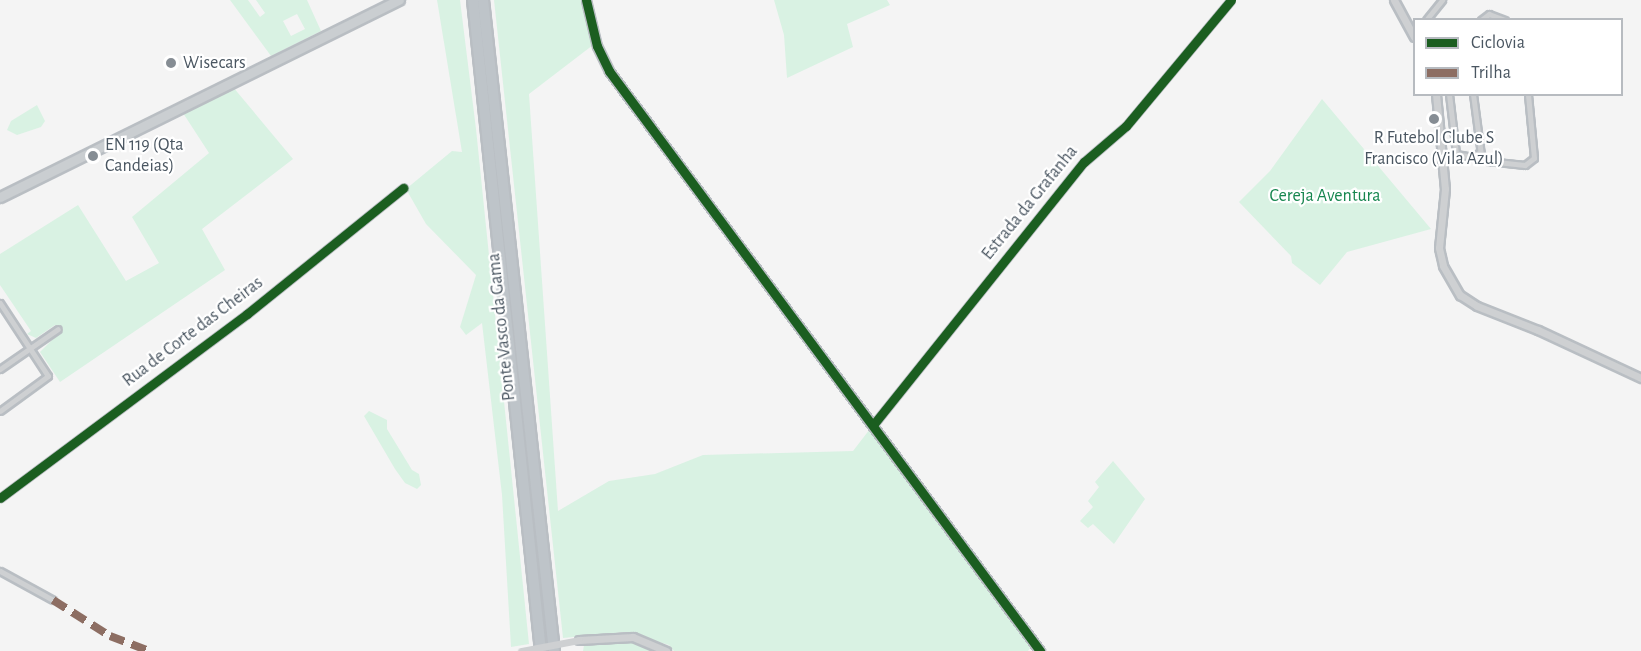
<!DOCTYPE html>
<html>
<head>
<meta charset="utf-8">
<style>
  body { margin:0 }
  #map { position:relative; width:1641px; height:651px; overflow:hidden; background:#f4f4f4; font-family:"Alegreya Sans",sans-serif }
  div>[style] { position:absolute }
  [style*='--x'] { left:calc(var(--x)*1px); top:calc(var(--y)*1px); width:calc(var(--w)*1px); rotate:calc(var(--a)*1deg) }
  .green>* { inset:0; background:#d9f2e3 }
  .roads { filter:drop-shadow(2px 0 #b9bec3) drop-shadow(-2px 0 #b9bec3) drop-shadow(0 2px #b9bec3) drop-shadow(0 -2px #b9bec3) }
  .minor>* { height:5px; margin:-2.5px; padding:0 2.5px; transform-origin:2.5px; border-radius:2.5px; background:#ced0d2 }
  .tertiary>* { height:7px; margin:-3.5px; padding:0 3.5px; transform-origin:3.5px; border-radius:3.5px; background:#ced0d2 }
  .primary>* { height:9px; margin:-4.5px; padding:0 4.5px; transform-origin:4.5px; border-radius:4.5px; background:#caced1 }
  .motorway>* { height:10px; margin:-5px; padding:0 5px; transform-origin:5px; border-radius:5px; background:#bec4c9 }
  .tertiary-bridge>* { height:7px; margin:-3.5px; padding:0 3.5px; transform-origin:3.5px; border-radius:3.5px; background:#ced0d2 }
  .quiet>* { height:8px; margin-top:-4px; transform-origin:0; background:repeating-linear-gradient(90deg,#8d6e63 0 15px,transparent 0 23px) }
  .cycleway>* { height:9px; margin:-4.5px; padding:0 4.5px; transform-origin:4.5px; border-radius:4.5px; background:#1b5e20 }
  .dots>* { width:16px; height:16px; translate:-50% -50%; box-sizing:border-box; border:3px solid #fff; border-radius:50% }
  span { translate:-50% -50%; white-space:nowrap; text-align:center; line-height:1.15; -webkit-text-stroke:4.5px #fff; paint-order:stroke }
  .poi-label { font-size:18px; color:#4a5661 }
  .left { translate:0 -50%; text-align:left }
  .park-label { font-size:18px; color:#17864f }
  .street-label { font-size:18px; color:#4a5661 }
  .legend { position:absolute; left:1413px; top:18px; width:210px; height:78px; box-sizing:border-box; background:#fff; border:2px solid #b7bbc0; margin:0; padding:8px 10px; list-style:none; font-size:18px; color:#4a5661 }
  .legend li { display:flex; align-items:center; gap:12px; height:30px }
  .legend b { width:30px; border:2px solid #b7bbc0 }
</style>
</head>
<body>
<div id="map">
  <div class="green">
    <div style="clip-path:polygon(evenodd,230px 0,248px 0,260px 17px,265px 13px,256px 0,307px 0,321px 31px,271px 56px,230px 0,297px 14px,305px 29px,291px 36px,283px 21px,297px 14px)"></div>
    <div style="clip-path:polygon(437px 0,460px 0,476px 129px,529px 644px,511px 647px,502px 495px,482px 323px,466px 335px,460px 327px,476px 275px,426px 224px,406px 189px,452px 151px,462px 152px)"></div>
    <div style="clip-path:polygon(494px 0,581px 0,593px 45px,529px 94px,558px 511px,609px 481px,655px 474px,703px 455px,853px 451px,873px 425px,1033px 644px,1028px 651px,674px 651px,669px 645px,626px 632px,563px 638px)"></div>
    <div style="clip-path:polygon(774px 0,887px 0,890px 5px,847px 24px,853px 47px,787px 78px,784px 35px)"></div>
    <div style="clip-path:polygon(233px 87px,293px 159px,202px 229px,225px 270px,60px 382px,40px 352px,60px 332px,55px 325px,36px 338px,27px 334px,31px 331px,0 285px,0 254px,78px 205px,126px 281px,159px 263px,132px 217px,209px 153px,183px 113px)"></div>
    <div style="clip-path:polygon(1322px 99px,1431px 229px,1347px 252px,1320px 285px,1292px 263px,1291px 256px,1239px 202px,1270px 171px)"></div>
    <div style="clip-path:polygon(37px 105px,45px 121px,41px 127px,17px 135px,7px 130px,11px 121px)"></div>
    <div style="clip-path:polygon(369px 411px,387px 420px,387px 429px,412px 470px,419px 474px,421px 485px,417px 489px,405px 483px,395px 469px,364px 416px)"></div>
    <div style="clip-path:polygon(1113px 461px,1145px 499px,1114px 544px,1093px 524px,1088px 528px,1080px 521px,1093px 507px,1088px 501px,1099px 487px,1095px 482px)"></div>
    <div style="clip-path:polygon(616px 641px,643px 644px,656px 651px,583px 651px,584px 645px)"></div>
  </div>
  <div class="roads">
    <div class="minor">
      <div style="--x:1426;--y:20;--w:26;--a:-51"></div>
      <div style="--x:1481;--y:20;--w:10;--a:-37"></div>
      <div style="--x:1489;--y:14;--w:17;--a:21"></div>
      <div style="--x:1449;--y:94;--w:60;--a:83.3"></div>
      <div style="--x:1456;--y:154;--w:17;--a:10"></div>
      <div style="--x:1473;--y:157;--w:9;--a:-36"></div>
      <div style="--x:1473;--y:94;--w:62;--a:82.5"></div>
      <div style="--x:1481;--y:155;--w:8;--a:45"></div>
      <div style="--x:1487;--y:161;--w:38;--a:6"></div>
      <div style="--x:1525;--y:165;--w:11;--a:-38"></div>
      <div style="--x:1534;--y:158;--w:64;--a:-95.4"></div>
      <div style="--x:0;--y:303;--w:87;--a:56.7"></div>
      <div style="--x:48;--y:376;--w:59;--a:143.9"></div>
      <div style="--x:0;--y:369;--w:70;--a:-34.6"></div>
      <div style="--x:873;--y:425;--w:337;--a:-51.3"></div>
      <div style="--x:1084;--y:162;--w:55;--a:-40.6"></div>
      <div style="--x:1126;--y:126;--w:164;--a:-50.2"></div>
      <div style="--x:0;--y:498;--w:308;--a:-36.7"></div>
      <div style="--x:247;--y:314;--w:201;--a:-38.9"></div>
      <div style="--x:0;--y:571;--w:60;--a:28.7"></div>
    </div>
    <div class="tertiary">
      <div style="--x:586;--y:0;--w:47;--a:76.6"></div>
      <div style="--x:597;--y:46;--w:28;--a:64"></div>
      <div style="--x:609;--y:71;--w:723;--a:53.38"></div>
      <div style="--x:1394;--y:0;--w:42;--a:61.6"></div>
      <div style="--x:1436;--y:94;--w:95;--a:84.6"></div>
      <div style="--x:1445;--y:189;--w:59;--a:95.8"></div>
      <div style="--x:1439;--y:248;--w:18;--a:77"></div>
      <div style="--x:1443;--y:266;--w:34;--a:60"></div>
      <div style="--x:1460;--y:295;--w:20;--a:33"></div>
      <div style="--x:1477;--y:306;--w:66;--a:21.5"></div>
      <div style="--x:1538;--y:330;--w:114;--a:25"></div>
      <div style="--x:579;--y:640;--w:54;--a:-3.2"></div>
      <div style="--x:633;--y:637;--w:36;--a:23"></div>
    </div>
    <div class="primary">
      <div style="--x:0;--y:197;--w:445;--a:-26.3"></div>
    </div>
    <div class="motorway">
      <div style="--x:473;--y:0;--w:655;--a:84.04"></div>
      <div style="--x:483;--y:0;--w:655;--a:83.78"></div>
    </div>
  </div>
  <div class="tertiary-bridge">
    <div style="--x:521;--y:651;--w:59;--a:-10.7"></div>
  </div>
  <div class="quiet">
    <div style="--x:53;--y:600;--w:67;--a:32.3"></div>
    <div style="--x:110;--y:636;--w:42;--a:21"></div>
  </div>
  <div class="cycleway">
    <div style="--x:586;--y:0;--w:47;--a:76.6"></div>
    <div style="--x:597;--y:46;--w:28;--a:64"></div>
    <div style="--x:609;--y:71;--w:723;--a:53.38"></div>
    <div style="--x:873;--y:425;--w:337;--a:-51.3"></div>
    <div style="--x:1084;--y:162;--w:55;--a:-40.6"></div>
    <div style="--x:1126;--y:126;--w:164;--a:-50.2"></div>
    <div style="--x:0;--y:498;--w:308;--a:-36.7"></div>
    <div style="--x:247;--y:314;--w:201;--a:-38.9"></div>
  </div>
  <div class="dots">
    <div style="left:171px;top:63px;background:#868d94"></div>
    <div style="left:1434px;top:119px;background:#868d94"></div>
    <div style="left:93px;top:156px;background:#868d94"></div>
  </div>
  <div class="poi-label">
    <span class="left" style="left:183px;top:63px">Wisecars</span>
    <span style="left:1434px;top:149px">R Futebol Clube S<br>Francisco (Vila Azul)</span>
    <span class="left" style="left:105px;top:156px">EN 119 (Qta<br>Candeias)</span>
  </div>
  <div class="park-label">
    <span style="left:1325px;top:196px">Cereja Aventura</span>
  </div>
  <div class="street-label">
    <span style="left:1030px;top:203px;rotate:-51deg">Estrada da Grafanha</span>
    <span style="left:502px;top:327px;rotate:-96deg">Ponte Vasco da Gama</span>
    <span style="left:193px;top:332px;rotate:-37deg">Rua de Corte das Cheiras</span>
  </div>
  <ul class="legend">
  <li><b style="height:8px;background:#1b5e20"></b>Ciclovia</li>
  <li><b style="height:8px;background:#8d6e63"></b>Trilha</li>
  </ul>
</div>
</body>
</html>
